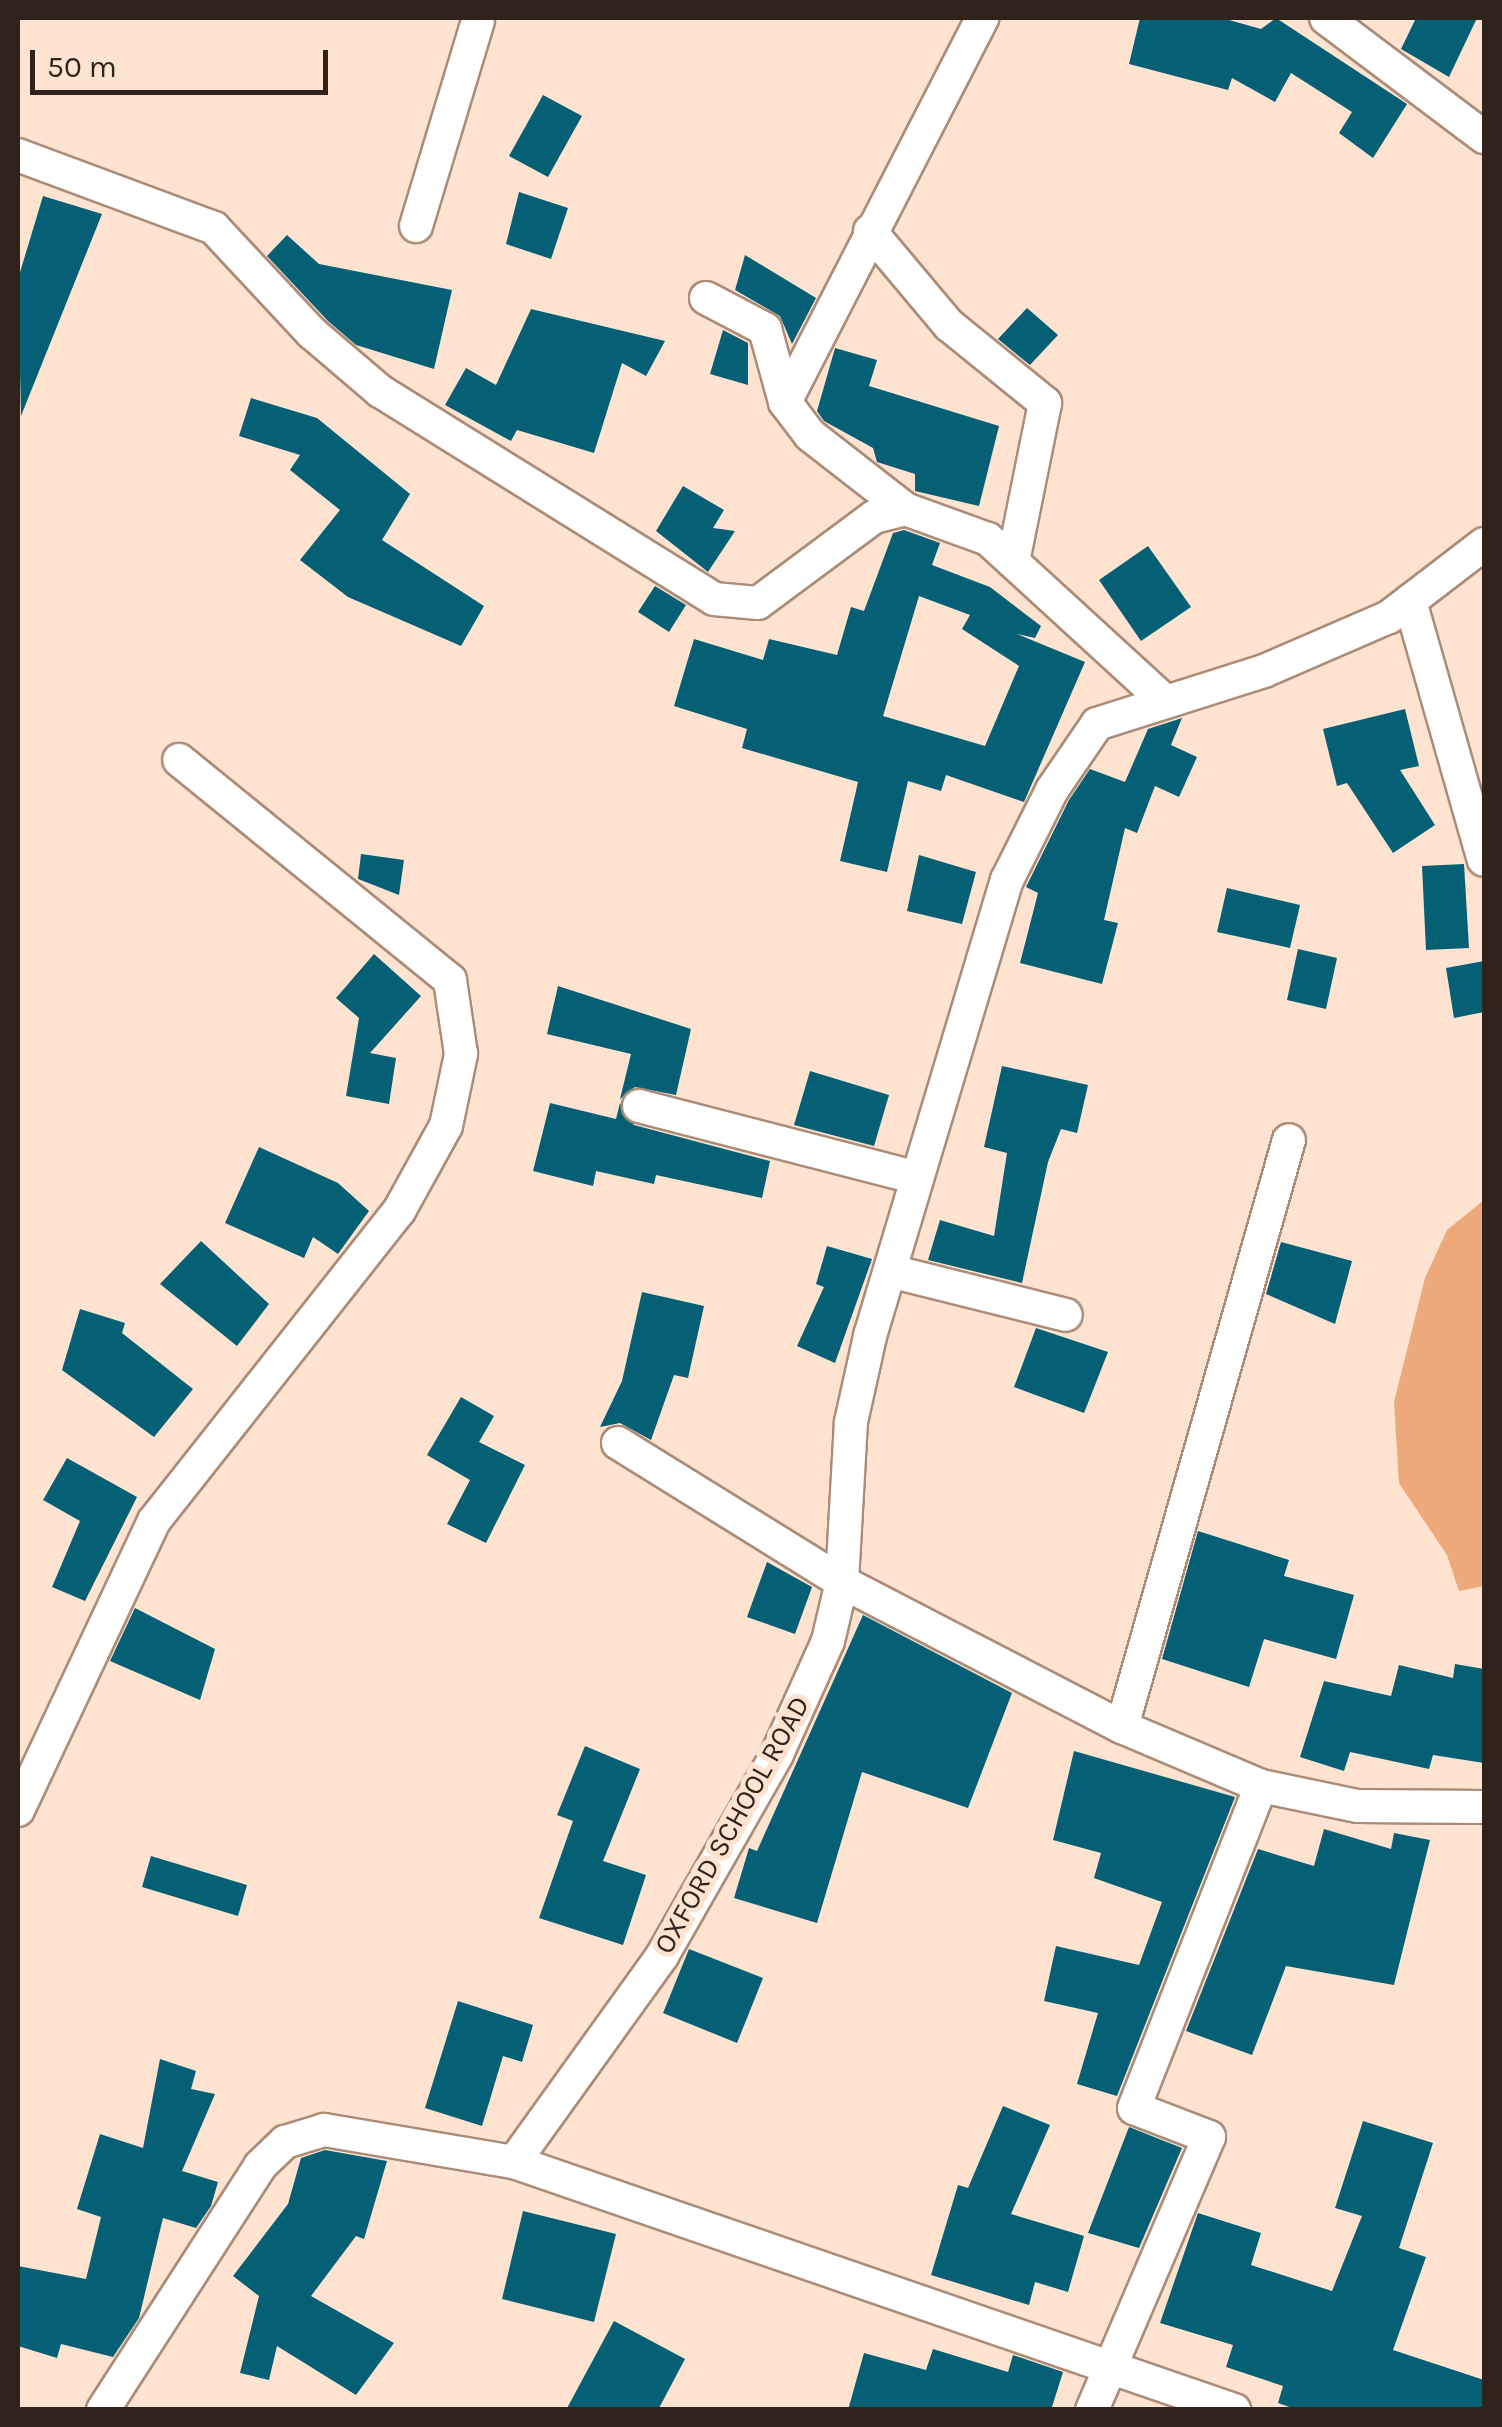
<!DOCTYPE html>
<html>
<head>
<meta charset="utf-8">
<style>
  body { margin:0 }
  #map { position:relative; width:1502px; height:2427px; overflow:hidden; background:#fee3d1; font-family:Karla,sans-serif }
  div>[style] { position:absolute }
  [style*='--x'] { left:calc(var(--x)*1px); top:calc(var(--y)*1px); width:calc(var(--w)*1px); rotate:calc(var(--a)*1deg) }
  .water>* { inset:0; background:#eda97a }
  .building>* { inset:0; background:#056076 }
  .roads { filter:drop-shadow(2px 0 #ab8c78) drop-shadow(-2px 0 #ab8c78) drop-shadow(0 2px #ab8c78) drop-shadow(0 -2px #ab8c78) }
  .street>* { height:32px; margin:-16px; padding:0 16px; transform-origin:16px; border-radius:16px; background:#fff }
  span { translate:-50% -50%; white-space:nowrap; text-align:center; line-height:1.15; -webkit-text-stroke:10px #fee3d1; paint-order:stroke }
  .street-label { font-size:28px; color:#2f231b }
  .frame { position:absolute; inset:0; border:20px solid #2f231b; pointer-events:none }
  .scale { position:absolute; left:30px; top:50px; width:298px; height:45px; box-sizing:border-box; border:5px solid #2f231b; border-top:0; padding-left:12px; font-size:30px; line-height:35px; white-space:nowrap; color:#2f231b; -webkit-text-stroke:8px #fee3d1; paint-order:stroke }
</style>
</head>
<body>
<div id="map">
  <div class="water">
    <div style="clip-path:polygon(1484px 1200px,1484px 1586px,1459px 1591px,1447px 1555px,1399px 1483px,1394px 1402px,1425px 1278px,1447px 1230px)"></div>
  </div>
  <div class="building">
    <div style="clip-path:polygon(1140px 18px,1222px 18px,1261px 29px,1276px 18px,1407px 104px,1373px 158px,1339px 133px,1352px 112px,1291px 73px,1275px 102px,1232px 78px,1228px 90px,1129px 64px)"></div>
    <div style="clip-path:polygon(1416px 18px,1477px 18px,1449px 77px,1401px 49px)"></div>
    <div style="clip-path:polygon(543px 95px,582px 116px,548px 177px,509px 156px)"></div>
    <div style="clip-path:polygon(519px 192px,568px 208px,551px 259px,506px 244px)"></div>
    <div style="clip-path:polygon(43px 196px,102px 214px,21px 416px,18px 279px)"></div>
    <div style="clip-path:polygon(287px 235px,319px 264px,452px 290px,434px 369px,356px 345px,328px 321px,267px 256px)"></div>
    <div style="clip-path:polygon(745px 255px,816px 298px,792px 344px,780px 316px,735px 290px)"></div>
    <div style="clip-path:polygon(1027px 308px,1058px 335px,1030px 365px,998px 339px)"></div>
    <div style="clip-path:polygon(531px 309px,665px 341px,646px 376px,622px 363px,594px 453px,517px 430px,511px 441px,445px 405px,466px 368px,496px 385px)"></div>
    <div style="clip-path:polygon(723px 330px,748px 343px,748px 385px,710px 374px)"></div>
    <div style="clip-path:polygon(835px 348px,877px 360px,869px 386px,999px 426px,979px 506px,915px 491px,915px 474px,877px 462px,873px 448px,824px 421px,817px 411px)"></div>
    <div style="clip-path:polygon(251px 398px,317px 418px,410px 494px,382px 540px,484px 606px,461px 646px,348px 597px,300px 560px,340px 510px,290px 470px,300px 455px,239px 436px)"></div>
    <div style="clip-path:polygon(683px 486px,724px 510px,713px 528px,735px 531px,708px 572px,656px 531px)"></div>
    <div style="clip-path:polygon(evenodd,904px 530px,940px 543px,932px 565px,990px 587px,1041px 626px,1035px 638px,1017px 634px,1085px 662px,1024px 802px,946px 775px,941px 791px,908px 781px,887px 872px,840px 861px,858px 782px,742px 748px,747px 729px,674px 706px,694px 639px,763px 660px,769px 639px,837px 655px,851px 607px,864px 611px,893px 533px,904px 530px,919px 596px,970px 615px,962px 629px,1019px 666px,985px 746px,883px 716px,919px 596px)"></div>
    <div style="clip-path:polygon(1148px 546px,1191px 607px,1141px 641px,1099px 580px)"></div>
    <div style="clip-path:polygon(655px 586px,686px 605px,669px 632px,638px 612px)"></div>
    <div style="clip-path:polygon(1405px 709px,1419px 766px,1400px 770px,1435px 825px,1393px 853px,1347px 783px,1337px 786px,1323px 729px)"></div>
    <div style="clip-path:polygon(1182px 718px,1171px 745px,1197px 757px,1179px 797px,1155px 786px,1137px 833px,1125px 828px,1104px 920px,1118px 923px,1102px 984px,1020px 963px,1038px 893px,1026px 887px,1069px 800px,1090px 769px,1125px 782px,1148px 729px)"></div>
    <div style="clip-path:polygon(361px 854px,404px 860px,399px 895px,358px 879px)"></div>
    <div style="clip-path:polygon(919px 855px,976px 872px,962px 924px,907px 911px)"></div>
    <div style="clip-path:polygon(1464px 864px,1469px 948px,1426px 950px,1422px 866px)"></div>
    <div style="clip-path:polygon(1227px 888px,1300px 905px,1290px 948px,1217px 932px)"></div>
    <div style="clip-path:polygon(1298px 949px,1337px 958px,1326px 1009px,1287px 1000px)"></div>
    <div style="clip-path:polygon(374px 954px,421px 996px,370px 1053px,396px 1058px,389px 1104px,346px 1096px,359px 1018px,336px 998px)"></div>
    <div style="clip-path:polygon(1484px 961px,1484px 1012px,1454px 1018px,1446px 968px)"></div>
    <div style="clip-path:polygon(558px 986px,691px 1029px,676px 1095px,635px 1087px,620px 1099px,631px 1054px,547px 1034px)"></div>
    <div style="clip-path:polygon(1002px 1066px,1088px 1085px,1077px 1133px,1061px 1129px,1048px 1162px,1022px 1283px,928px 1260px,940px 1220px,994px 1236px,1007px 1153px,984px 1147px)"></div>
    <div style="clip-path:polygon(810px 1071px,889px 1095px,874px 1146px,794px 1125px)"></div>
    <div style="clip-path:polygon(550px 1103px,616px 1119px,620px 1103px,634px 1125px,770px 1161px,762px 1198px,656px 1175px,654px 1184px,596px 1171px,593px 1186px,533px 1171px)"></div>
    <div style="clip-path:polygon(259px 1147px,338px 1183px,369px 1211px,338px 1254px,313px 1237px,304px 1258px,225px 1223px)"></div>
    <div style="clip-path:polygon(201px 1241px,269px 1304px,237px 1346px,160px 1284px)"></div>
    <div style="clip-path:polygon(1281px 1242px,1352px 1261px,1335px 1324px,1266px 1294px)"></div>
    <div style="clip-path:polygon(827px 1246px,872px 1259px,835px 1363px,797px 1346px,824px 1287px,816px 1284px)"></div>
    <div style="clip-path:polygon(642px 1292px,704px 1306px,688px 1378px,674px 1375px,651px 1440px,620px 1423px,600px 1427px,622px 1381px)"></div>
    <div style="clip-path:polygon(80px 1309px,125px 1323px,122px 1333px,193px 1389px,154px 1437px,62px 1370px)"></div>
    <div style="clip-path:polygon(1036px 1328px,1108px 1352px,1084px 1413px,1014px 1387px)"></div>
    <div style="clip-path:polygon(461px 1397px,494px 1416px,479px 1442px,525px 1465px,486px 1543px,447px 1524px,470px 1480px,427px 1455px)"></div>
    <div style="clip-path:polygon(67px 1458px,137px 1497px,85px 1601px,52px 1587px,80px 1521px,43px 1500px)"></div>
    <div style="clip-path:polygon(1198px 1531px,1289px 1560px,1284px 1576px,1354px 1595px,1336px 1659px,1264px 1639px,1249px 1687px,1162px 1659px)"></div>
    <div style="clip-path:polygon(767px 1562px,812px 1587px,795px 1634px,747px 1617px)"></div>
    <div style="clip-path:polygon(135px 1608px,215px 1649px,200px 1700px,110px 1661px)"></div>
    <div style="clip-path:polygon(863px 1615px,1012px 1693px,968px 1808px,862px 1772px,817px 1923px,734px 1898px,749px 1848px,757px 1851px)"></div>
    <div style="clip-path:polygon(1455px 1664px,1484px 1669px,1484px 1763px,1433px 1755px,1429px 1769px,1350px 1752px,1344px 1771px,1300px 1757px,1324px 1681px,1391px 1696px,1399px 1665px,1453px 1678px)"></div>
    <div style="clip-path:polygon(585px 1746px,640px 1769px,603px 1861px,646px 1875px,623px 1945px,539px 1918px,573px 1821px,557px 1815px)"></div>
    <div style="clip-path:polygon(1074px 1751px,1235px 1797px,1117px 2096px,1077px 2084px,1098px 2013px,1044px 2001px,1056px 1946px,1139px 1965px,1162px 1902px,1094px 1878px,1101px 1853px,1053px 1840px)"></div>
    <div style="clip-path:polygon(1324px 1829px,1391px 1849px,1394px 1833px,1430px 1840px,1394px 1985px,1286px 1966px,1252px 2055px,1186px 2031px,1258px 1849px,1314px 1866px)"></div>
    <div style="clip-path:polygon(151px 1856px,247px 1885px,238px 1916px,142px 1887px)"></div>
    <div style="clip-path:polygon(689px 1949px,763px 1978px,737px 2043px,663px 2013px)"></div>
    <div style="clip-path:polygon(458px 2001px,533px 2025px,522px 2062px,503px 2056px,482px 2126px,425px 2108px)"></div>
    <div style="clip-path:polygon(160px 2059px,196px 2071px,191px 2089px,215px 2094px,182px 2171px,218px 2182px,211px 2206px,196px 2228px,163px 2218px,139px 2318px,113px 2357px,61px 2344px,57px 2358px,18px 2346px,18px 2266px,86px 2279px,101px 2217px,77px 2209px,100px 2134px,143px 2148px)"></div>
    <div style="clip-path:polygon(1003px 2106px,1050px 2125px,1011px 2214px,1084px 2236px,1068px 2292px,1035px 2282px,1029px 2305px,931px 2275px,958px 2185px,968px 2188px)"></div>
    <div style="clip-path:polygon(1363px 2121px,1433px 2143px,1399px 2248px,1426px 2257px,1393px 2350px,1484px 2380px,1484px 2410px,1298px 2410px,1278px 2403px,1283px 2386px,1226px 2367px,1233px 2345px,1160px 2323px,1198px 2213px,1261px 2233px,1251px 2265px,1332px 2291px,1362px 2216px,1335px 2208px)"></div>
    <div style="clip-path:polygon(1129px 2127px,1182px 2148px,1139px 2248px,1088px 2233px)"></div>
    <div style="clip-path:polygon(325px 2150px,387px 2161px,364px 2239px,356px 2236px,311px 2296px,394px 2343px,356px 2395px,277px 2346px,269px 2380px,240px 2373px,259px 2296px,233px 2276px,288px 2204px,301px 2158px)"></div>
    <div style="clip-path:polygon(523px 2211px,616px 2234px,594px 2322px,502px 2299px)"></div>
    <div style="clip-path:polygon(614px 2321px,685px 2359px,658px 2410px,566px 2410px)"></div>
    <div style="clip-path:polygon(933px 2349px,1008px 2372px,1013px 2355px,1063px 2372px,1051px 2410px,848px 2410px,864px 2353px,926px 2370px)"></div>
  </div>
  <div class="roads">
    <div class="street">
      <div style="--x:1326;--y:18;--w:198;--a:37"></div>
      <div style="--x:18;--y:155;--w:209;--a:20.4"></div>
      <div style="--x:214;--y:228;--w:144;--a:47"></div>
      <div style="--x:312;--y:333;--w:89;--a:40.5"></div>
      <div style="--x:380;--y:391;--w:393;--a:31.9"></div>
      <div style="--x:714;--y:599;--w:44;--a:5.2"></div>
      <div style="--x:758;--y:603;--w:144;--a:-36.6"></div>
      <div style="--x:874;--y:517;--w:32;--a:-14"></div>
      <div style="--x:905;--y:509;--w:88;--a:19.9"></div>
      <div style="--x:988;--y:539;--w:239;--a:42.5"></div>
      <div style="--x:416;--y:226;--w:214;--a:-73.2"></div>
      <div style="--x:870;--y:231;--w:123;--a:50"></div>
      <div style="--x:949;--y:325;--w:124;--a:39.1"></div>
      <div style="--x:1045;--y:403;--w:162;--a:101.4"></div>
      <div style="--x:706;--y:298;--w:67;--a:27.7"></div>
      <div style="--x:765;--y:329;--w:76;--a:74.7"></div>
      <div style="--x:785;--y:402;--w:41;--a:52.9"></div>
      <div style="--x:810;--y:435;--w:120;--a:37.9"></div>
      <div style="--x:785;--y:402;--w:432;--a:-62.8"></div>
      <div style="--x:1410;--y:601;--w:269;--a:74.1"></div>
      <div style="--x:639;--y:1106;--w:287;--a:14.5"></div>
      <div style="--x:890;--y:1271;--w:181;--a:14"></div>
      <div style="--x:618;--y:1443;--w:264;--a:31.8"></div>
      <div style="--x:842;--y:1582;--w:160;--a:-86.8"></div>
      <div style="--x:851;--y:1422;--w:88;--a:-77.5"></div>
      <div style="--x:870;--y:1336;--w:476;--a:-73.3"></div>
      <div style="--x:1007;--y:880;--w:101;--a:-63.4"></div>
      <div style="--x:1052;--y:790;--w:80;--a:-55.7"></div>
      <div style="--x:1097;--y:724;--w:175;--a:-17.6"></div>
      <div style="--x:1264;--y:671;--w:136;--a:-23.4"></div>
      <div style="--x:1389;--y:617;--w:120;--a:-37.5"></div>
      <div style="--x:1122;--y:1727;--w:610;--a:-74.12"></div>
      <div style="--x:18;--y:1810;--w:319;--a:-64.8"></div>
      <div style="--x:154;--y:1521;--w:395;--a:-51.7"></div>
      <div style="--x:399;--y:1211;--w:97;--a:-61.1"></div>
      <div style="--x:446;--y:1126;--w:74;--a:-78.2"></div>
      <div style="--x:461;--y:1054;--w:75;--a:-98.5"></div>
      <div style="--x:450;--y:980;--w:349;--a:-140.9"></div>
      <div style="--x:514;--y:2162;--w:762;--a:19.01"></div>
      <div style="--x:103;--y:2410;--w:290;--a:-57.2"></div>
      <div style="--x:260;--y:2166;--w:35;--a:-44"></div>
      <div style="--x:285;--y:2142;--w:41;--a:-17.1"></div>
      <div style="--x:324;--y:2130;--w:193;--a:9.6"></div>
      <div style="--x:514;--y:2162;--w:254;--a:-54.3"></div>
      <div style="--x:662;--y:1956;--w:232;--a:-60.3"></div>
      <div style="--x:777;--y:1754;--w:124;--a:-65.7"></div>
      <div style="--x:828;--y:1641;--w:61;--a:-76.7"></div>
      <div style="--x:842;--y:1582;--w:315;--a:27.4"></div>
      <div style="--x:1122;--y:1727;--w:151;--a:23"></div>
      <div style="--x:1261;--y:1786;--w:99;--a:11.7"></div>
      <div style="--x:1358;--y:1806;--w:126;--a:0.5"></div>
      <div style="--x:1092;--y:2410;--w:297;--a:-66.8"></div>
      <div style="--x:1209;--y:2137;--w:80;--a:-158.9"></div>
      <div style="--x:1134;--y:2108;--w:346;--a:-68.5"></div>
    </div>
  </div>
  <div class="street-label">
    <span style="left:732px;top:1825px;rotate:-61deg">OXFORD SCHOOL ROAD</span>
  </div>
  <div class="frame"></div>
  <div class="scale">50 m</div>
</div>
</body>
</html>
